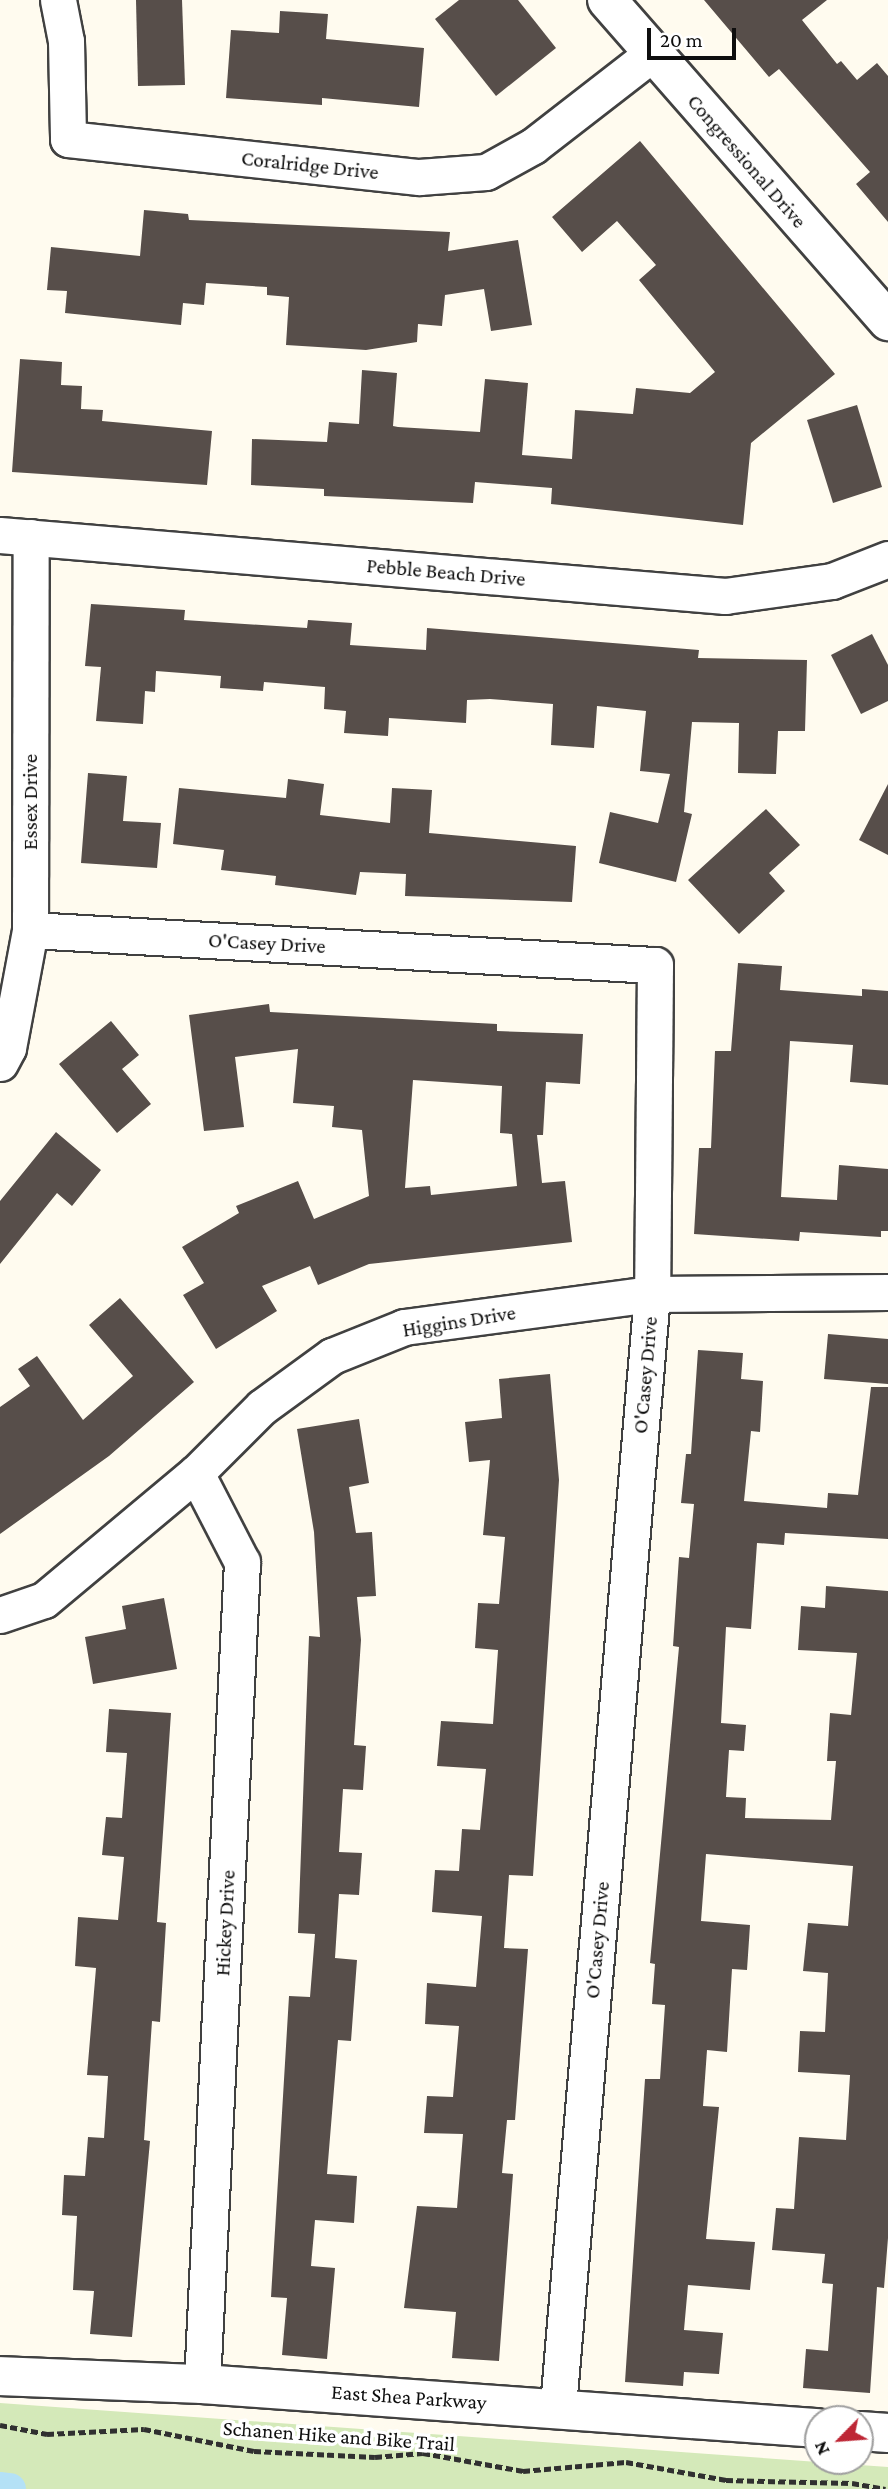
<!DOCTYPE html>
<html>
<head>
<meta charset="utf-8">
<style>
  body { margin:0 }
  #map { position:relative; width:888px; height:2489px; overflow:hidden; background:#fffbef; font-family:"Crimson Pro",serif }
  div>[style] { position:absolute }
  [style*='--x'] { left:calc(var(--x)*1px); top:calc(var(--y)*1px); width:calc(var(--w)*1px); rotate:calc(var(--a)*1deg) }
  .green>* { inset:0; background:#d4e9b9 }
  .canal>* { height:32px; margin:-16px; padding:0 16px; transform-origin:16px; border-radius:16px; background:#b4e1f6 }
  .building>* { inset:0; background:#574e4a }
  .path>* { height:4.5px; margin-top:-2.25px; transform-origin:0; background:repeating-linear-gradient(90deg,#303030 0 7px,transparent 0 10.5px) }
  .roads { filter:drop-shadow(2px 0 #414141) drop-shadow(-2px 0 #414141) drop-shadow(0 2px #414141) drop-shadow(0 -2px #414141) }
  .minor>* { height:35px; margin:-17.5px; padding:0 17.5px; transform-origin:17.5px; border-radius:17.5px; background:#fff }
  .tertiary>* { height:38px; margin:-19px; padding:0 19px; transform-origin:19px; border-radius:19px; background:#fff }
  span { translate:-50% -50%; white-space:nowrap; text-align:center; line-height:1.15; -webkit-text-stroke:7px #fff; paint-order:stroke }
  .street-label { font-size:21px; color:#0e0e0e }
  .north { position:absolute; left:804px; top:2405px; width:70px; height:70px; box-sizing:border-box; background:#fff; border:2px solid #9f9f9f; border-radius:50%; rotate:245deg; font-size:19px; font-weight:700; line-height:28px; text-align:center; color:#0e0e0e }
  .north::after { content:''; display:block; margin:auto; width:24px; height:32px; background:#be2635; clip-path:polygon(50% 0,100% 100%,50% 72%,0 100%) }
  .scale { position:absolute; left:647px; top:28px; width:89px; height:32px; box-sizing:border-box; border:4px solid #0e0e0e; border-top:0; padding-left:9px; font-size:21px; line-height:24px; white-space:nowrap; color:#0e0e0e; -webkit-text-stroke:5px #fff; paint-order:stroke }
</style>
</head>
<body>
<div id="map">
  <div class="green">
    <div style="clip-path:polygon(0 2403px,888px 2467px,888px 2489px,0 2489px)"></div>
  </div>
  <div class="canal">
    <div style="--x:0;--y:2488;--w:10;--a:6"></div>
  </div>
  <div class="building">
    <div style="clip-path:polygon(136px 0,182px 0,185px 85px,138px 86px)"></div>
    <div style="clip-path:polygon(459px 0,518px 0,556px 48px,496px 96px,435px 19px)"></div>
    <div style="clip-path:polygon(704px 0,827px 0,802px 20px,837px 64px,841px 61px,857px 80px,877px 63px,888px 76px,888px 222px,856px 184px,870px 172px,779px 69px,769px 77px)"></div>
    <div style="clip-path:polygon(280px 11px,328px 14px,326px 39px,424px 48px,419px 107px,322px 98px,322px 105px,226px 98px,231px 30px,279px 33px)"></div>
    <div style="clip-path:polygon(640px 141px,835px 374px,751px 443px,743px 525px,551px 504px,552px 488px,475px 482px,473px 503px,324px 496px,324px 489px,251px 485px,252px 439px,327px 442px,329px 422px,359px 424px,362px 370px,397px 373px,393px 426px,398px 427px,480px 432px,485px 379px,528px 383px,522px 455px,572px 459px,575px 410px,633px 414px,636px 388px,690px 393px,715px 372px,639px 280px,656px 265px,617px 221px,582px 252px,552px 217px)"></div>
    <div style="clip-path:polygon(144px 210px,188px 214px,189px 220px,450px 232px,448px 251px,518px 240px,532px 325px,491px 331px,484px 289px,445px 295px,442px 326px,418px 324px,417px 342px,366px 350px,286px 345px,289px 297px,267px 295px,267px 287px,206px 283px,204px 305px,183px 303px,181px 325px,65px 313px,67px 291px,47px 290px,51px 247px,140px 256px)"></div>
    <div style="clip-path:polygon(20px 359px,62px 362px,61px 385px,82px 386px,81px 409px,103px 410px,102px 421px,212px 431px,207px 485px,12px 472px)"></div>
    <div style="clip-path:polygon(857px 405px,882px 487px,833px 503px,807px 420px)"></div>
    <div style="clip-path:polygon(91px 604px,185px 610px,184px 620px,307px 628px,308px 620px,352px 623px,350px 645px,426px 650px,427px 628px,699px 650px,698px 658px,807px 660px,805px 731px,778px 731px,776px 774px,738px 773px,739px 723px,692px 722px,684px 812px,692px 814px,676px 882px,599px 863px,610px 812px,658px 823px,670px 774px,640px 771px,646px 711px,597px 706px,594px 748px,551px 745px,553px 704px,490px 699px,467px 700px,466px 723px,389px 718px,388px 736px,344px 733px,346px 711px,324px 709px,325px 687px,264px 682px,263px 691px,220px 688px,221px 676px,156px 671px,155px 692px,145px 691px,143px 724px,96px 721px,101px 667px,85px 666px)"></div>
    <div style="clip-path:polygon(872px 634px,888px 665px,888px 701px,861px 714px,831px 655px)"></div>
    <div style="clip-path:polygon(88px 773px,127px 776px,123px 821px,161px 823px,157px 868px,81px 863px)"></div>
    <div style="clip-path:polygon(288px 779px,324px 784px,320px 815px,390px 823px,392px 788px,432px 790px,429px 833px,576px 846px,572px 902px,405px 896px,406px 874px,360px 872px,356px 895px,275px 885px,276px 876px,221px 870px,224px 850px,173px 844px,179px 788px,286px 798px)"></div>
    <div style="clip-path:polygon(888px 784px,888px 855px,859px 840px)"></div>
    <div style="clip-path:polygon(766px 809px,800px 845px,769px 873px,785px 891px,739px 934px,688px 880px)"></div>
    <div style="clip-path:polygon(738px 963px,782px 966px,780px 990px,862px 996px,862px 989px,888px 991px,888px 1085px,850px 1082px,853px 1045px,790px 1041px,781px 1197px,837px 1200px,839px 1165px,888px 1169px,888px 1231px,881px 1231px,881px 1237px,800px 1232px,799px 1241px,694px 1234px,699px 1148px,711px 1148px,715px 1051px,731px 1051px)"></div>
    <div style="clip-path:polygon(evenodd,269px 1004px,270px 1012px,497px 1024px,497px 1031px,583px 1034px,580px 1084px,546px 1082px,543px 1135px,537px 1135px,542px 1183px,565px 1181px,572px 1242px,369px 1264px,318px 1285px,310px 1266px,262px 1286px,277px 1311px,216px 1349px,183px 1295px,204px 1283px,182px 1247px,239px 1213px,236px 1206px,298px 1181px,314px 1219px,369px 1196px,362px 1130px,332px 1127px,334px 1106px,293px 1103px,298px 1049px,235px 1057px,244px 1127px,204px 1131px,189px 1015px,269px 1004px,413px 1080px,502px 1086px,500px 1133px,512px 1134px,517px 1186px,431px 1195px,430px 1186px,405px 1188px,413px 1080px)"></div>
    <div style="clip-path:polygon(111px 1021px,139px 1055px,122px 1069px,151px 1104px,117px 1133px,59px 1064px)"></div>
    <div style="clip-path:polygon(56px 1132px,101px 1170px,72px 1206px,57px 1193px,0 1264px,0 1201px)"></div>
    <div style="clip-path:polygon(120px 1298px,194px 1382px,109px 1456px,0 1534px,0 1407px,30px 1386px,18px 1369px,37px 1356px,83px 1420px,133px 1376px,89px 1325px)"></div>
    <div style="clip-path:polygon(828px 1334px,888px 1339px,888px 1384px,824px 1379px)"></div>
    <div style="clip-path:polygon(698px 1350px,743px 1353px,741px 1379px,763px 1381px,760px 1432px,751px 1431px,744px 1501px,827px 1508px,828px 1493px,858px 1495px,871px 1387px,888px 1387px,888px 1539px,785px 1533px,784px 1545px,757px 1543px,751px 1629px,726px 1627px,721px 1723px,746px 1725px,744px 1751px,729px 1750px,726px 1797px,746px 1798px,745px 1818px,831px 1820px,836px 1761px,827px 1761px,830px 1713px,851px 1715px,857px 1653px,798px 1650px,801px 1606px,825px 1608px,826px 1586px,888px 1591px,888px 2238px,884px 2288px,877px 2287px,870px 2393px,803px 2388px,806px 2349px,828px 2351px,833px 2284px,822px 2283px,825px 2254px,772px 2250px,776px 2208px,794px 2209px,799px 2137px,846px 2140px,850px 2075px,798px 2072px,800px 2031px,825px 2032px,828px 1973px,803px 1971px,808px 1923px,848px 1926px,853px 1866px,706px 1854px,701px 1921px,750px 1925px,747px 1970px,732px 1969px,727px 2052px,707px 2050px,703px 2106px,719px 2107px,706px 2239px,755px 2242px,750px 2290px,688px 2285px,684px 2330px,723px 2333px,719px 2374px,684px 2372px,683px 2386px,625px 2382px,645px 2079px,660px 2079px,665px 2005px,652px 2004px,655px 1964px,650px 1963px,679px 1647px,673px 1646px,679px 1557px,689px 1558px,694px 1504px,681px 1503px,686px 1454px,691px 1454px)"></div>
    <div style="clip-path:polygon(550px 1374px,559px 1480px,533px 1876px,509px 1875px,504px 1948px,528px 1949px,515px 2120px,507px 2120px,502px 2173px,513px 2174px,499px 2361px,452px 2358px,456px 2312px,404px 2308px,417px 2206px,457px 2208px,463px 2134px,424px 2133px,427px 2096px,453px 2097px,459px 2026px,425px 2024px,427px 1983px,476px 1987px,482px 1916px,432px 1912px,435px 1870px,459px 1871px,462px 1829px,480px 1830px,486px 1769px,437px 1766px,441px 1721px,493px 1724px,498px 1650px,475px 1648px,478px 1603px,499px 1604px,505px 1537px,483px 1535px,490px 1460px,469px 1462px,465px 1422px,502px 1418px,499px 1379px)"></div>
    <div style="clip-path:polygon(359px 1419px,369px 1483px,349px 1487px,356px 1533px,372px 1532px,376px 1596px,357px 1597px,361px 1640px,354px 1745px,366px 1746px,363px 1790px,343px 1789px,339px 1852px,362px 1853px,359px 1895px,339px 1894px,335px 1958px,357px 1960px,351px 2041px,338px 2040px,327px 2174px,357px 2176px,354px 2223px,315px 2220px,311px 2266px,335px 2268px,327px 2359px,282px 2355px,287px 2298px,271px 2297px,289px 1996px,310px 1997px,315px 1934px,298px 1933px,309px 1636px,320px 1637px,314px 1532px,297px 1429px)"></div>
    <div style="clip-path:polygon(164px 1598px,177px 1669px,93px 1684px,85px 1637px,126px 1629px,122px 1606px)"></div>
    <div style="clip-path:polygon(109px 1709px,171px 1713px,157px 1922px,166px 1923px,160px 2022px,152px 2021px,144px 2140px,150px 2141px,132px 2337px,90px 2334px,94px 2291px,73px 2290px,77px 2216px,62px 2215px,64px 2175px,85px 2176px,88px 2137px,104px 2138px,108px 2076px,87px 2075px,96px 1968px,75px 1966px,78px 1917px,118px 1920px,124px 1857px,102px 1855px,106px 1817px,122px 1818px,127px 1753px,106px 1752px)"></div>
  </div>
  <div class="path">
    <div style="--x:0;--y:2425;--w:48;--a:10.8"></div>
    <div style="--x:47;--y:2434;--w:97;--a:-3"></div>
    <div style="--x:144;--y:2429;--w:112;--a:11.3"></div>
    <div style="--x:254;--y:2451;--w:121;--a:2.8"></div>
    <div style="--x:375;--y:2457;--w:48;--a:-4.8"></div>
    <div style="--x:423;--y:2453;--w:102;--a:10.2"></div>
    <div style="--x:523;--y:2471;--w:103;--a:-5"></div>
    <div style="--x:626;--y:2462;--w:102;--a:10.2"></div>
    <div style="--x:726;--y:2480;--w:126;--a:1.4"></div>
    <div style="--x:852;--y:2483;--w:34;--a:10"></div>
  </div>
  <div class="roads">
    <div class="minor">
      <div style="--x:58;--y:0;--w:42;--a:79"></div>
      <div style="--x:66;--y:41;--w:98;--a:88.8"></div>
      <div style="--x:68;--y:139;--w:353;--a:6.2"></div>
      <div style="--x:419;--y:177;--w:67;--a:-4.3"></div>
      <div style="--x:486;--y:172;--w:54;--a:-29"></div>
      <div style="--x:533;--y:146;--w:152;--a:-37.8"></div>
      <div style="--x:0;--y:535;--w:728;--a:4.81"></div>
      <div style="--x:725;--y:596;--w:108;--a:-8"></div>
      <div style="--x:832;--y:581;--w:60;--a:-21.4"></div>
      <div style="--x:30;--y:930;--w:626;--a:3.21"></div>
      <div style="--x:655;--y:965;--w:329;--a:90.5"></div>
      <div style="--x:652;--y:1294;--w:1117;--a:94.83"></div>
      <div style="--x:0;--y:1063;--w:17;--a:-62"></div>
      <div style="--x:8;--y:1048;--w:120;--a:-79.4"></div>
      <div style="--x:30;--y:930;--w:393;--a:-89.9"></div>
      <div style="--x:196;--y:1473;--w:100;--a:62.7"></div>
      <div style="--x:242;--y:1562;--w:823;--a:92.79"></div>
      <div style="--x:0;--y:1615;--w:46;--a:-18.8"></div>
      <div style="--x:44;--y:1600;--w:198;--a:-39.9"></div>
      <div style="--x:196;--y:1473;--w:93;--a:-45"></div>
      <div style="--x:262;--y:1407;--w:87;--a:-36.1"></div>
      <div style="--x:332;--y:1356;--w:78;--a:-21.9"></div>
      <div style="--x:404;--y:1327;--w:250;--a:-7.6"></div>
      <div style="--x:652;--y:1294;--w:236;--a:-0.5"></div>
    </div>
    <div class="tertiary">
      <div style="--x:607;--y:0;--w:427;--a:48.8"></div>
      <div style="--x:0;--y:2376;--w:202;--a:2.3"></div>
      <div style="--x:202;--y:2384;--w:618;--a:4.09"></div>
      <div style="--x:860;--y:2431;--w:28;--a:4"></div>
    </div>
  </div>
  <div class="street-label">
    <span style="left:747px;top:161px;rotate:49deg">Congressional Drive</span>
    <span style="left:310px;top:165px;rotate:6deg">Coralridge Drive</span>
    <span style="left:446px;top:572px;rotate:5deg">Pebble Beach Drive</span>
    <span style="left:30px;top:802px;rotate:-90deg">Essex Drive</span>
    <span style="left:267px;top:943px;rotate:3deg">O'Casey Drive</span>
    <span style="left:459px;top:1321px;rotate:-9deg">Higgins Drive</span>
    <span style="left:645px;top:1375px;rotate:-85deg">O'Casey Drive</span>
    <span style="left:225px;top:1923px;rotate:-87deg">Hickey Drive</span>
    <span style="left:597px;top:1940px;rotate:-85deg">O'Casey Drive</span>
    <span style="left:409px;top:2397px;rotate:4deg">East Shea Parkway</span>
    <span style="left:339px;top:2436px;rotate:4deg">Schanen Hike and Bike Trail</span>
  </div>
  <div class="north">N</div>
  <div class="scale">20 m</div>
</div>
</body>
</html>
